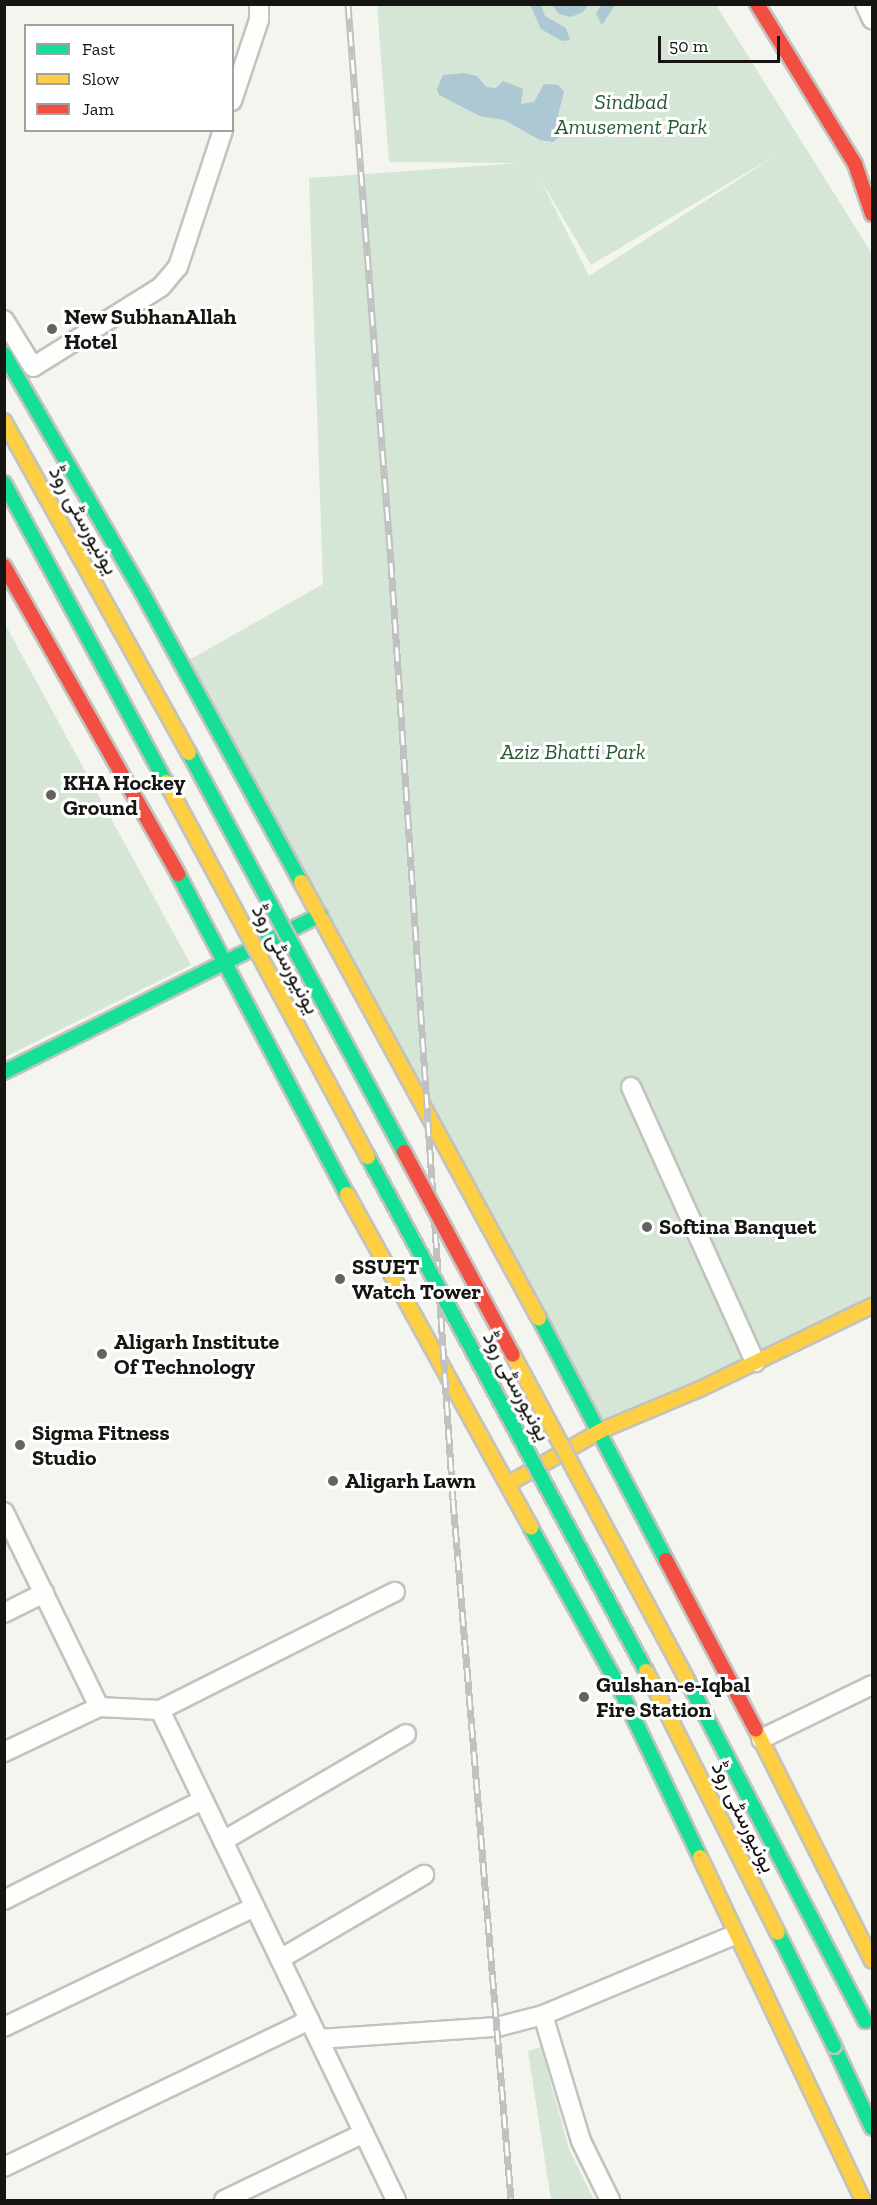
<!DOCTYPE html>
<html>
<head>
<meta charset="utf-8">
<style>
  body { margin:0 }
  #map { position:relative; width:877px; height:2205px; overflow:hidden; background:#f5f5f0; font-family:"Zilla Slab",Vazirmatn,serif }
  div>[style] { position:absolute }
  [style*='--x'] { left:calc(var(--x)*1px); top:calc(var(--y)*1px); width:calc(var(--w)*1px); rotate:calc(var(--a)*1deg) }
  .green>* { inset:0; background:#d5e5d6 }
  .water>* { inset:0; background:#abc8d3 }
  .roads { filter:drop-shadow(2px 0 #c2c2be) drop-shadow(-2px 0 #c2c2be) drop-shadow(0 2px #c2c2be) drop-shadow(0 -2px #c2c2be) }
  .street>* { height:18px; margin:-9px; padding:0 9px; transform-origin:9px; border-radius:9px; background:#fefefd }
  .fast>* { height:14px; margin:-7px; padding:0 7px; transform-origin:7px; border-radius:7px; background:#16e098 }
  .slow>* { height:14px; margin:-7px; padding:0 7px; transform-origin:7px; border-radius:7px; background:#ffcf43 }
  .jam>* { height:14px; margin:-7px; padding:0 7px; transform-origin:7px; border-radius:7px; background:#f24e42 }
  .rail>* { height:7px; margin-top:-3.5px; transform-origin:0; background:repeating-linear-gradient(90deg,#fff 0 14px,#c1c1c0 0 28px); box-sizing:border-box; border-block:2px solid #c1c1c0 }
  .bridges { filter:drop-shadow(2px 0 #c2c2be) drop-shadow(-2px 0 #c2c2be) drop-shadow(0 2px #c2c2be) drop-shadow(0 -2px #c2c2be) }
  .fast-bridge>* { height:14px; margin:-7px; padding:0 7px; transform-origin:7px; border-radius:7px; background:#16e098 }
  .slow-bridge>* { height:14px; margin:-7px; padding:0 7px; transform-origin:7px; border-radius:7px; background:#ffcf43 }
  .jam-bridge>* { height:14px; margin:-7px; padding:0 7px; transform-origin:7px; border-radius:7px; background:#f24e42 }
  .dots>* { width:16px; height:16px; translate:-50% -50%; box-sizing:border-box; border:3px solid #fff; border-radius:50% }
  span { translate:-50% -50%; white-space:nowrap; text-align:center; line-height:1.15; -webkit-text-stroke:6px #fff; paint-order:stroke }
  .park-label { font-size:22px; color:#275a36; font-style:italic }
  .poi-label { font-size:22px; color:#161512; font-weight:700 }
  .left { translate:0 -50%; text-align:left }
  .street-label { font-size:22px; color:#161512 }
  .frame { position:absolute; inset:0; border:6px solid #161512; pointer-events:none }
  .legend { position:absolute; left:24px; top:24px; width:210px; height:108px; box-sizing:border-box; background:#fff; border:2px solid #a2a1a0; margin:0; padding:8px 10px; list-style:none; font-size:18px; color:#161512 }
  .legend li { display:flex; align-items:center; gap:12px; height:30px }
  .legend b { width:30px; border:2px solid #a2a1a0 }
  .scale { position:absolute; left:658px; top:36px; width:122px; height:27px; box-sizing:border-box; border:3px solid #161512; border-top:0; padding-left:8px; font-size:18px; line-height:21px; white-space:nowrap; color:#161512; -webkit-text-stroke:4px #fff; paint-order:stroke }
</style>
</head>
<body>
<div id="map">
  <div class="green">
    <div style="clip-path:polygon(evenodd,377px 5px,716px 5px,872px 254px,872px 1304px,602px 1433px,182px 664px,323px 584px,309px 178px,520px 163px,389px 162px,377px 5px,778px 154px,589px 276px,539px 177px,591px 265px,778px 154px)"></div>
    <div style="clip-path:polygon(5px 624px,191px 965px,5px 1057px,4px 1057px)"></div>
    <div style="clip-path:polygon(541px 2047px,569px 2149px,594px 2200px,551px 2200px,528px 2051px)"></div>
  </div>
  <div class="water">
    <div style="clip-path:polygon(530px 5px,541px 5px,545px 16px,566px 28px,570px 40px,562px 41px,541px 29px)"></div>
    <div style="clip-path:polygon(552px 5px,588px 5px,583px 12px,571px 17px,559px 14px)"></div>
    <div style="clip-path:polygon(601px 5px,615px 5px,602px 25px,596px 14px)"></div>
    <div style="clip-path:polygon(463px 73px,477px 76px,486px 87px,496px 88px,503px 81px,523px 89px,521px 104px,534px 102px,544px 84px,558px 85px,564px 92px,558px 115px,563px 121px,559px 137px,553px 142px,540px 140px,504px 120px,480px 116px,439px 95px,437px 89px,443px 75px)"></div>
  </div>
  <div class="roads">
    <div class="street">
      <div style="--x:865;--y:4;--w:17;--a:65"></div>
      <div style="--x:232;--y:101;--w:85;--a:-71.6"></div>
      <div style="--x:259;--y:20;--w:16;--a:-90"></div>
      <div style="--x:4;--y:320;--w:55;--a:58.3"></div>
      <div style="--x:33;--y:367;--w:151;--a:-32"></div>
      <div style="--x:161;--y:287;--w:26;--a:-50"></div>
      <div style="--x:178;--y:267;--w:144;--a:-71.8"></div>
      <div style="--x:631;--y:1087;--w:302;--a:65.7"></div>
      <div style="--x:4;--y:1512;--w:217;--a:64"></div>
      <div style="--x:4;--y:1613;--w:45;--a:-26.6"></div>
      <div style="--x:160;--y:1710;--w:544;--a:64.28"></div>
      <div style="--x:761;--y:1739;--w:123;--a:-25.9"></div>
      <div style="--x:4;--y:1752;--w:105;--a:-25.3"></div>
      <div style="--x:99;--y:1707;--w:61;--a:2.8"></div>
      <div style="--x:160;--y:1710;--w:263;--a:-26.7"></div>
      <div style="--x:223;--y:1841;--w:212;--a:-30.3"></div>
      <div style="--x:4;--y:1900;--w:223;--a:-26.7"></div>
      <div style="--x:280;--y:1959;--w:167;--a:-30.3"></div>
      <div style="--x:543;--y:2015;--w:132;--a:73.2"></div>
      <div style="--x:581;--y:2141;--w:66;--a:63.8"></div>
      <div style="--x:4;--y:2027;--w:278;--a:-25.6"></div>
      <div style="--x:319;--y:2039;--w:178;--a:-3.9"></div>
      <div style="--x:497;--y:2027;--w:48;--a:-14.6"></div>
      <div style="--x:543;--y:2015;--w:207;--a:-22.7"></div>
      <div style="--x:4;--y:2167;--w:339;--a:-25.7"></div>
      <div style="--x:224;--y:2200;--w:155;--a:-25.6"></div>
    </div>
    <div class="fast">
      <div style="--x:4;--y:354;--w:275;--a:59.9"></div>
      <div style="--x:142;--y:592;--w:331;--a:61.3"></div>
      <div style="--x:178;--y:874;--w:362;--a:62.2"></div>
      <div style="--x:4;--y:1072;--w:353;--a:-26.4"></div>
      <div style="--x:539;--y:1318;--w:273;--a:62.3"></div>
      <div style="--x:531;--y:1528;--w:177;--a:61"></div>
      <div style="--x:617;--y:1683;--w:193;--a:64.5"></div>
      <div style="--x:834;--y:2046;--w:90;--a:65.1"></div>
    </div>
    <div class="slow">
      <div style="--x:301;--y:882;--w:497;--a:61.4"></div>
      <div style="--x:347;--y:1194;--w:381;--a:61.1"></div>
      <div style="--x:508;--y:1484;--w:106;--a:-29.9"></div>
      <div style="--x:600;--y:1431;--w:108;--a:-22.8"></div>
      <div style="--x:700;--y:1389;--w:191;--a:-25.8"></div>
      <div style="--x:756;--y:1730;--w:258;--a:63.3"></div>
      <div style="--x:700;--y:1857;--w:380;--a:64.6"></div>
    </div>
    <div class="jam">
      <div style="--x:757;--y:4;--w:188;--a:58.5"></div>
      <div style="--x:855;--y:164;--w:53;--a:71.2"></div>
      <div style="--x:4;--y:566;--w:354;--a:60.5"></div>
      <div style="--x:666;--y:1560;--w:192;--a:62.1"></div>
    </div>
  </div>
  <div class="rail">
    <div style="--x:348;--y:4;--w:561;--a:85.6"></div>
    <div style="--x:391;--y:563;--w:939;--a:86.21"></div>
    <div style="--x:453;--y:1500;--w:702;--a:85.26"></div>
  </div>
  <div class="bridges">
    <div class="fast-bridge">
      <div style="--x:4;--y:483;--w:340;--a:61.6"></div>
      <div style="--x:189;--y:753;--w:453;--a:61.7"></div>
      <div style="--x:368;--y:1157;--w:584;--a:61.59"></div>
      <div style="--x:687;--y:1680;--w:385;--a:62.4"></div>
      <div style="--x:778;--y:1933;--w:126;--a:63.6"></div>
    </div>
    <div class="slow-bridge">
      <div style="--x:4;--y:421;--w:380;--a:60.9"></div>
      <div style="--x:166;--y:782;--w:426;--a:61.7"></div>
      <div style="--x:513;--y:1355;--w:369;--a:61.8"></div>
      <div style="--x:646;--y:1671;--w:293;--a:63.3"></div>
    </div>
    <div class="jam-bridge">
      <div style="--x:404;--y:1152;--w:230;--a:61.8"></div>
    </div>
  </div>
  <div class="dots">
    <div style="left:52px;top:329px;background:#646360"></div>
    <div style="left:51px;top:795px;background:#646360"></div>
    <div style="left:647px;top:1227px;background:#646360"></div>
    <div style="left:340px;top:1279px;background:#646360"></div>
    <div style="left:102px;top:1354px;background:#646360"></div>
    <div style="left:20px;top:1445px;background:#646360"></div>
    <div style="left:333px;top:1481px;background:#646360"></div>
    <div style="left:584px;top:1697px;background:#646360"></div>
  </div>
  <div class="park-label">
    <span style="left:631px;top:114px">Sindbad<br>Amusement Park</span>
    <span style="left:573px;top:752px">Aziz Bhatti Park</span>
  </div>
  <div class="poi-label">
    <span class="left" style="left:64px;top:329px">New SubhanAllah<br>Hotel</span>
    <span class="left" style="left:63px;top:795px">KHA Hockey<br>Ground</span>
    <span class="left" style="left:659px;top:1227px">Softina Banquet</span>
    <span class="left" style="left:352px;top:1279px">SSUET<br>Watch Tower</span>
    <span class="left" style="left:114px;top:1354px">Aligarh Institute<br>Of Technology</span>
    <span class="left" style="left:32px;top:1445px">Sigma Fitness<br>Studio</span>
    <span class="left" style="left:345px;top:1481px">Aligarh Lawn</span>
    <span class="left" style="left:596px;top:1697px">Gulshan-e-Iqbal<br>Fire Station</span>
  </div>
  <div class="street-label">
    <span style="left:84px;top:520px;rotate:61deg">یونیورسٹی روڈ</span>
    <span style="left:286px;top:959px;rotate:62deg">یونیورسٹی روڈ</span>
    <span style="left:517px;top:1386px;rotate:62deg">یونیورسٹی روڈ</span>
    <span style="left:744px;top:1817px;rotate:64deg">یونیورسٹی روڈ</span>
  </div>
  <div class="frame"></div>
  <ul class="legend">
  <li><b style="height:8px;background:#16e098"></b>Fast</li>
  <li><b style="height:8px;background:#ffcf43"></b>Slow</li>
  <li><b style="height:8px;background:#f24e42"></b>Jam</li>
  </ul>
  <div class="scale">50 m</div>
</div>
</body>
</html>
